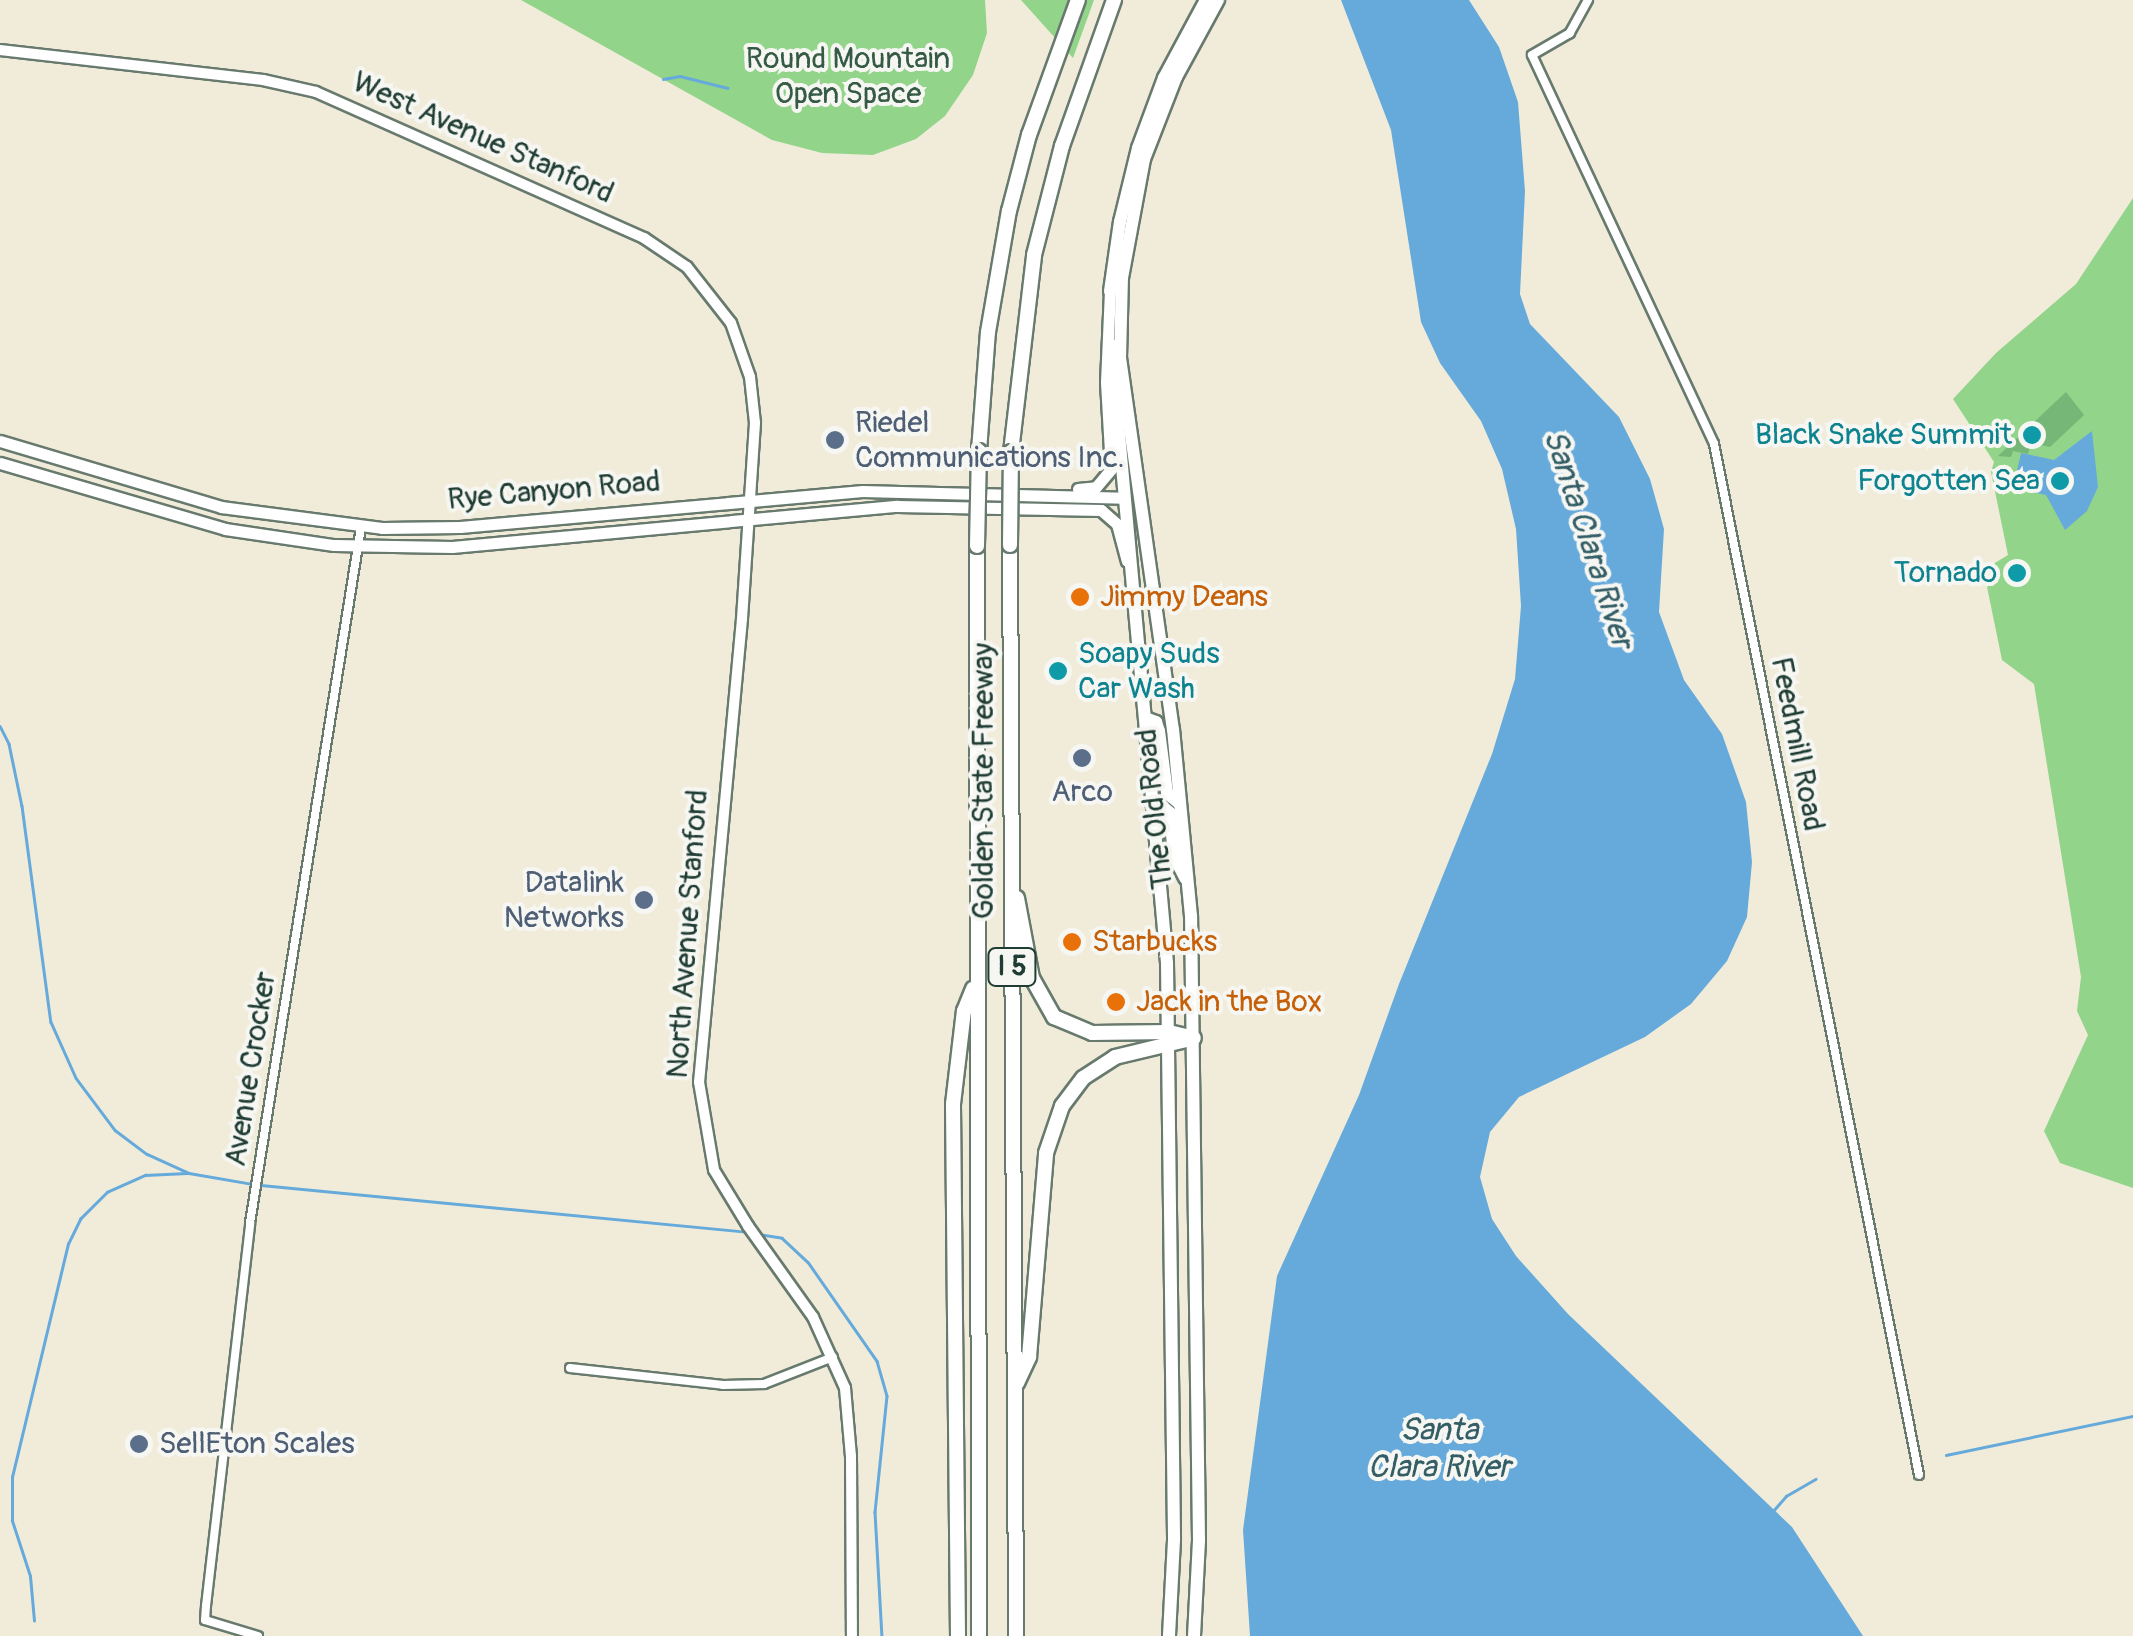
<!DOCTYPE html>
<html>
<head>
<meta charset="utf-8">
<style>
  body { margin:0 }
  #map { position:relative; width:2133px; height:1636px; overflow:hidden; background:#f1ecda; font-family:Pangolin,sans-serif }
  div>[style] { position:absolute }
  [style*='--x'] { left:calc(var(--x)*1px); top:calc(var(--y)*1px); width:calc(var(--w)*1px); rotate:calc(var(--a)*1deg) }
  .green>* { inset:0; background:#93d48b }
  .forest>* { inset:0; background:#76b677 }
  .water>* { inset:0; background:#65aadb }
  .stream>* { height:2.5px; margin:-1.25px; padding:0 1.25px; transform-origin:1.25px; border-radius:1.25px; background:#65aadb }
  .roads { filter:drop-shadow(2px 0 #687a6e) drop-shadow(-2px 0 #687a6e) drop-shadow(0 2px #687a6e) drop-shadow(0 -2px #687a6e) }
  .minor>* { height:8px; margin:-4px; padding:0 4px; transform-origin:4px; border-radius:4px; background:#fff }
  .tertiary>* { height:10px; margin:-5px; padding:0 5px; transform-origin:5px; border-radius:5px; background:#fff }
  .secondary>* { height:11px; margin:-5.5px; padding:0 5.5px; transform-origin:5.5px; border-radius:5.5px; background:#fff }
  .primary>* { height:12px; margin:-6px; padding:0 6px; transform-origin:6px; border-radius:6px; background:#fff }
  .motorway>* { height:14px; margin:-7px; padding:0 7px; transform-origin:7px; border-radius:7px; background:#fff }
  .bridges { filter:drop-shadow(2px 0 #687a6e) drop-shadow(-2px 0 #687a6e) drop-shadow(0 2px #687a6e) drop-shadow(0 -2px #687a6e) }
  .motorway-bridge>* { height:14px; margin:-7px; padding:0 7px; transform-origin:7px; border-radius:7px; background:#fff }
  .dots>* { width:28px; height:28px; translate:-50% -50%; box-sizing:border-box; border:5px solid #f6f6f2; border-radius:50% }
  span { translate:-50% -50%; white-space:nowrap; text-align:center; line-height:1.15; -webkit-text-stroke:8px #f6f6f2; paint-order:stroke }
  .shield-label span { padding:2px 8px; background:#f6f6f2; border:2px solid; border-radius:8px; -webkit-text-stroke-width:0 }
  .shield-label { font-size:28px; color:#1f3d34; font-weight:700 }
  .park-label { font-size:30px; color:#365b45 }
  .street-label { font-size:30px; color:#1f3d34 }
  .service-label { font-size:30px; color:#4e5e75 }
  .left { translate:0 -50%; text-align:left }
  .right { translate:-100% -50%; text-align:right }
  .culture-label { font-size:30px; color:#0d838f }
  .food-label { font-size:30px; color:#c56008 }
  .water-label { font-size:32px; color:#345e66; font-style:italic }
</style>
</head>
<body>
<div id="map">
  <div class="green">
    <div style="clip-path:polygon(521px 0,985px 0,987px 33px,973px 75px,945px 116px,916px 139px,873px 155px,822px 153px,772px 140px)"></div>
    <div style="clip-path:polygon(1021px 0,1094px 0,1073px 58px)"></div>
    <div style="clip-path:polygon(2133px 198px,2133px 1188px,2060px 1163px,2044px 1131px,2088px 1035px,2077px 1011px,2081px 977px,2034px 684px,2002px 660px,1986px 582px,1993px 564px,2008px 555px,1991px 472px,1994px 462px,1953px 399px,1996px 353px,2076px 284px)"></div>
  </div>
  <div class="forest">
    <div style="clip-path:polygon(2066px 392px,2084px 415px,2050px 447px,2031px 443px,2028px 454px,2013px 451px,2011px 457px,1998px 456px)"></div>
  </div>
  <div class="water">
    <div style="clip-path:polygon(1341px 0,1469px 0,1499px 47px,1518px 102px,1525px 191px,1520px 294px,1530px 324px,1619px 417px,1650px 479px,1664px 529px,1659px 612px,1684px 680px,1722px 734px,1746px 802px,1752px 862px,1747px 917px,1727px 961px,1691px 1004px,1645px 1037px,1519px 1097px,1490px 1132px,1480px 1177px,1492px 1219px,1516px 1256px,1568px 1314px,1792px 1527px,1863px 1636px,1250px 1636px,1243px 1530px,1277px 1276px,1359px 1095px,1399px 984px,1492px 754px,1515px 679px,1521px 606px,1516px 529px,1502px 469px,1481px 421px,1440px 363px,1421px 322px,1391px 130px)"></div>
    <div style="clip-path:polygon(2092px 431px,2098px 487px,2087px 511px,2065px 530px,2046px 495px,2013px 488px,2021px 453px,2054px 460px)"></div>
  </div>
  <div class="stream">
    <div style="--x:663;--y:79;--w:17;--a:-10"></div>
    <div style="--x:680;--y:76;--w:49;--a:14"></div>
    <div style="--x:0;--y:726;--w:20;--a:63"></div>
    <div style="--x:9;--y:744;--w:63;--a:78.2"></div>
    <div style="--x:22;--y:806;--w:218;--a:82.4"></div>
    <div style="--x:51;--y:1022;--w:61;--a:65.9"></div>
    <div style="--x:76;--y:1078;--w:65;--a:53.1"></div>
    <div style="--x:115;--y:1130;--w:40;--a:37"></div>
    <div style="--x:147;--y:1154;--w:46;--a:24.3"></div>
    <div style="--x:189;--y:1173;--w:65;--a:9.8"></div>
    <div style="--x:261;--y:1185;--w:486;--a:5.5"></div>
    <div style="--x:758;--y:1234;--w:24;--a:9"></div>
    <div style="--x:782;--y:1238;--w:35;--a:43"></div>
    <div style="--x:808;--y:1262;--w:121;--a:55.1"></div>
    <div style="--x:877;--y:1361;--w:36;--a:74"></div>
    <div style="--x:887;--y:1396;--w:117;--a:95.9"></div>
    <div style="--x:875;--y:1512;--w:124;--a:86.8"></div>
    <div style="--x:1946;--y:1455;--w:191;--a:-11.8"></div>
    <div style="--x:1773;--y:1511;--w:20;--a:-49"></div>
    <div style="--x:1786;--y:1496;--w:34;--a:-30"></div>
    <div style="--x:34;--y:1621;--w:45;--a:-95.1"></div>
    <div style="--x:30;--y:1576;--w:58;--a:-108.1"></div>
    <div style="--x:12;--y:1521;--w:44;--a:-90"></div>
    <div style="--x:12;--y:1477;--w:240;--a:-76.5"></div>
    <div style="--x:68;--y:1244;--w:28;--a:-64"></div>
    <div style="--x:80;--y:1219;--w:38;--a:-45"></div>
    <div style="--x:107;--y:1192;--w:42;--a:-24.1"></div>
    <div style="--x:145;--y:1175;--w:42;--a:-2.7"></div>
  </div>
  <div class="roads">
    <div class="minor">
      <div style="--x:1588;--y:0;--w:38;--a:119"></div>
      <div style="--x:1570;--y:33;--w:44;--a:149.9"></div>
      <div style="--x:1532;--y:55;--w:429;--a:64.9"></div>
      <div style="--x:1714;--y:444;--w:1051;--a:78.75"></div>
      <div style="--x:570;--y:1368;--w:154;--a:6.3"></div>
      <div style="--x:723;--y:1385;--w:41;--a:-1.4"></div>
      <div style="--x:764;--y:1384;--w:74;--a:-21.4"></div>
      <div style="--x:258;--y:1636;--w:55;--a:-163.2"></div>
      <div style="--x:205;--y:1620;--w:14;--a:-86"></div>
      <div style="--x:206;--y:1606;--w:386;--a:-83.4"></div>
      <div style="--x:250;--y:1223;--w:705;--a:-80.94"></div>
    </div>
    <div class="tertiary">
      <div style="--x:0;--y:50;--w:265;--a:6.5"></div>
      <div style="--x:263;--y:80;--w:54;--a:12.8"></div>
      <div style="--x:316;--y:92;--w:359;--a:24"></div>
      <div style="--x:644;--y:238;--w:52;--a:34"></div>
      <div style="--x:687;--y:267;--w:71;--a:51.8"></div>
      <div style="--x:731;--y:323;--w:57;--a:70.6"></div>
      <div style="--x:750;--y:377;--w:46;--a:83.8"></div>
      <div style="--x:755;--y:423;--w:196;--a:93.8"></div>
      <div style="--x:742;--y:619;--w:465;--a:95.3"></div>
      <div style="--x:699;--y:1082;--w:89;--a:80.3"></div>
      <div style="--x:714;--y:1170;--w:66;--a:58.7"></div>
      <div style="--x:748;--y:1226;--w:112;--a:54.5"></div>
      <div style="--x:813;--y:1317;--w:78;--a:65.7"></div>
      <div style="--x:845;--y:1388;--w:68;--a:85"></div>
      <div style="--x:851;--y:1456;--w:180;--a:89.7"></div>
    </div>
    <div class="secondary">
      <div style="--x:0;--y:441;--w:231;--a:16.6"></div>
      <div style="--x:221;--y:507;--w:162;--a:7.4"></div>
      <div style="--x:382;--y:528;--w:78;--a:-0.7"></div>
      <div style="--x:460;--y:527;--w:404;--a:-5.1"></div>
      <div style="--x:862;--y:491;--w:261;--a:1.5"></div>
      <div style="--x:0;--y:463;--w:234;--a:16.3"></div>
      <div style="--x:225;--y:529;--w:110;--a:8.4"></div>
      <div style="--x:334;--y:545;--w:118;--a:1"></div>
      <div style="--x:452;--y:547;--w:447;--a:-5.3"></div>
      <div style="--x:897;--y:506;--w:204;--a:1.1"></div>
      <div style="--x:1101;--y:510;--w:21;--a:41"></div>
      <div style="--x:1117;--y:524;--w:38;--a:75"></div>
      <div style="--x:1078;--y:489;--w:18;--a:-6"></div>
      <div style="--x:1096;--y:487;--w:23;--a:-50"></div>
      <div style="--x:1111;--y:469;--w:87;--a:-93.3"></div>
      <div style="--x:1106;--y:382;--w:91;--a:-87.5"></div>
    </div>
    <div class="primary">
      <div style="--x:1110;--y:291;--w:70;--a:-81.8"></div>
      <div style="--x:1120;--y:222;--w:76;--a:-76.3"></div>
      <div style="--x:1138;--y:148;--w:75;--a:-69.6"></div>
      <div style="--x:1164;--y:78;--w:89;--a:-61.7"></div>
      <div style="--x:1111;--y:345;--w:621;--a:84.82"></div>
      <div style="--x:1167;--y:963;--w:577;--a:89.3"></div>
      <div style="--x:1174;--y:1540;--w:96;--a:93"></div>
      <div style="--x:1145;--y:718;--w:12;--a:20"></div>
      <div style="--x:1156;--y:722;--w:9;--a:72"></div>
      <div style="--x:1159;--y:731;--w:63;--a:82.6"></div>
      <div style="--x:1167;--y:793;--w:16;--a:40"></div>
      <div style="--x:1155;--y:800;--w:20;--a:41"></div>
      <div style="--x:1170;--y:813;--w:43;--a:84.7"></div>
      <div style="--x:1174;--y:856;--w:25;--a:63"></div>
      <div style="--x:1194;--y:1636;--w:96;--a:-87"></div>
      <div style="--x:1199;--y:1540;--w:624;--a:-90.73"></div>
      <div style="--x:1191;--y:916;--w:187;--a:-95.5"></div>
      <div style="--x:1173;--y:730;--w:376;--a:-98.1"></div>
      <div style="--x:1120;--y:358;--w:80;--a:-88.6"></div>
      <div style="--x:1122;--y:278;--w:121;--a:-79.5"></div>
      <div style="--x:1144;--y:159;--w:88;--a:-68.7"></div>
      <div style="--x:1176;--y:77;--w:88;--a:-61.4"></div>
    </div>
    <div class="motorway">
      <div style="--x:979;--y:451;--w:119;--a:-85.7"></div>
      <div style="--x:988;--y:332;--w:123;--a:-80.2"></div>
      <div style="--x:1009;--y:211;--w:79;--a:-75.3"></div>
      <div style="--x:1029;--y:135;--w:144;--a:-70.1"></div>
      <div style="--x:1011;--y:452;--w:198;--a:-83.3"></div>
      <div style="--x:1034;--y:255;--w:113;--a:-75.6"></div>
      <div style="--x:1062;--y:146;--w:155;--a:-70.4"></div>
      <div style="--x:1010;--y:545;--w:1091;--a:89.68"></div>
      <div style="--x:977;--y:546;--w:1090;--a:89.89"></div>
      <div style="--x:1017;--y:898;--w:81;--a:79.4"></div>
      <div style="--x:1032;--y:978;--w:45;--a:60.6"></div>
      <div style="--x:1054;--y:1017;--w:41;--a:22.8"></div>
      <div style="--x:1092;--y:1033;--w:77;--a:-0.7"></div>
      <div style="--x:1169;--y:1032;--w:22;--a:13"></div>
      <div style="--x:1017;--y:1383;--w:29;--a:-65"></div>
      <div style="--x:1029;--y:1357;--w:205;--a:-85.2"></div>
      <div style="--x:1046;--y:1153;--w:50;--a:-71.2"></div>
      <div style="--x:1062;--y:1106;--w:35;--a:-53"></div>
      <div style="--x:1083;--y:1078;--w:38;--a:-33"></div>
      <div style="--x:1115;--y:1057;--w:81;--a:-13.5"></div>
      <div style="--x:958;--y:1636;--w:532;--a:-90.54"></div>
      <div style="--x:953;--y:1104;--w:94;--a:-83.3"></div>
      <div style="--x:964;--y:1011;--w:24;--a:-68"></div>
    </div>
  </div>
  <div class="bridges">
    <div class="motorway-bridge">
      <div style="--x:1010;--y:545;--w:93;--a:-89.4"></div>
      <div style="--x:977;--y:546;--w:95;--a:-88.8"></div>
    </div>
  </div>
  <div class="dots">
    <div style="left:2032px;top:435px;background:#0f9aa8"></div>
    <div style="left:835px;top:440px;background:#5c6f8a"></div>
    <div style="left:2060px;top:481px;background:#0f9aa8"></div>
    <div style="left:2017px;top:573px;background:#0f9aa8"></div>
    <div style="left:1080px;top:597px;background:#e8710a"></div>
    <div style="left:1058px;top:671px;background:#0f9aa8"></div>
    <div style="left:1082px;top:758px;background:#5c6f8a"></div>
    <div style="left:644px;top:900px;background:#5c6f8a"></div>
    <div style="left:1072px;top:942px;background:#e8710a"></div>
    <div style="left:1116px;top:1002px;background:#e8710a"></div>
    <div style="left:139px;top:1444px;background:#5c6f8a"></div>
  </div>
  <div class="shield-label">
    <span style="left:1012px;top:967px">I 5</span>
  </div>
  <div class="park-label">
    <span style="left:848px;top:76px">Round Mountain<br>Open Space</span>
  </div>
  <div class="street-label">
    <span style="left:483px;top:138px;rotate:24deg">West Avenue Stanford</span>
    <span style="left:554px;top:491px;rotate:-5deg">Rye Canyon Road</span>
    <span style="left:1797px;top:744px;rotate:79deg">Feedmill Road</span>
    <span style="left:984px;top:781px;rotate:-90deg">Golden State Freeway</span>
    <span style="left:1155px;top:809px;rotate:-96deg">The Old Road</span>
    <span style="left:688px;top:934px;rotate:-86deg">North Avenue Stanford</span>
    <span style="left:251px;top:1069px;rotate:-81deg">Avenue Crocker</span>
  </div>
  <div class="service-label">
    <span class="left" style="left:855px;top:440px">Riedel<br>Communications Inc.</span>
    <span style="left:1082px;top:792px">Arco</span>
    <span class="right" style="left:624px;top:900px">Datalink<br>Networks</span>
    <span class="left" style="left:159px;top:1444px">SellEton Scales</span>
  </div>
  <div class="culture-label">
    <span class="right" style="left:2012px;top:435px">Black Snake Summit</span>
    <span class="right" style="left:2040px;top:481px">Forgotten Sea</span>
    <span class="right" style="left:1997px;top:573px">Tornado</span>
    <span class="left" style="left:1078px;top:671px">Soapy Suds<br>Car Wash</span>
  </div>
  <div class="food-label">
    <span class="left" style="left:1100px;top:597px">Jimmy Deans</span>
    <span class="left" style="left:1092px;top:942px">Starbucks</span>
    <span class="left" style="left:1136px;top:1002px">Jack in the Box</span>
  </div>
  <div class="water-label">
    <span style="left:1588px;top:539px;rotate:72deg">Santa Clara River</span>
    <span style="left:1439px;top:1449px">Santa<br>Clara River</span>
  </div>
</div>
</body>
</html>
